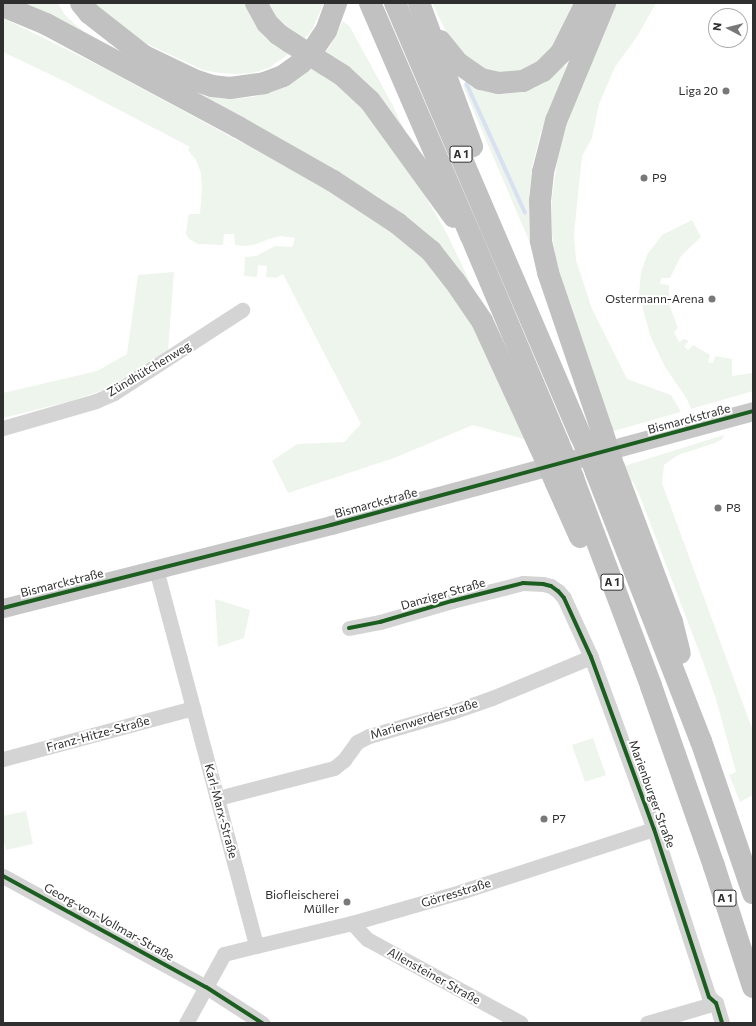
<!DOCTYPE html>
<html>
<head>
<meta charset="utf-8">
<style>
  body { margin:0 }
  #map { position:relative; width:756px; height:1026px; overflow:hidden; background:#fff; font-family:Commissioner,sans-serif }
  div>[style] { position:absolute }
  [style*='--x'] { left:calc(var(--x)*1px); top:calc(var(--y)*1px); width:calc(var(--w)*1px); rotate:calc(var(--a)*1deg) }
  .green>* { inset:0; background:#eef5ec }
  .stream>* { height:3.5px; margin:-1.75px; padding:0 1.75px; transform-origin:1.75px; border-radius:1.75px; background:#d8e0f2 }
  .minor>* { height:15px; margin:-7.5px; padding:0 7.5px; transform-origin:7.5px; border-radius:7.5px; background:#d4d4d4 }
  .major>* { height:19px; margin:-9.5px; padding:0 9.5px; transform-origin:9.5px; border-radius:9.5px; background:#c7c7c7 }
  .highway>* { height:22px; margin:-11px; padding:0 11px; transform-origin:11px; border-radius:11px; background:#c1c1c1 }
  .highway-bridge>* { height:22px; margin:-11px; padding:0 11px; transform-origin:11px; border-radius:11px; background:#c1c1c1 }
  .cycleway>* { height:4px; margin:-2px; padding:0 2px; transform-origin:2px; border-radius:2px; background:#1b5e20 }
  .dots>* { width:11px; height:11px; translate:-50% -50%; box-sizing:border-box; border:2px solid #fff; border-radius:50% }
  span { translate:-50% -50%; white-space:nowrap; text-align:center; line-height:1.15; -webkit-text-stroke:4px #fff; paint-order:stroke }
  .shield-label span { padding:1px 3px; background:#fff; border:1px solid; border-radius:3px; -webkit-text-stroke-width:0 }
  .shield-label { font-size:11px; color:#2f2f2f; font-weight:700 }
  .poi-label { font-size:12px; color:#2f2f2f }
  .right { translate:-100% -50%; text-align:right }
  .left { translate:0 -50%; text-align:left }
  .street-label { font-size:12px; color:#2f2f2f }
  .frame { position:absolute; inset:0; border:4px solid #2f2f2f; pointer-events:none }
  .north { position:absolute; left:708px; top:8px; width:40px; height:40px; box-sizing:border-box; background:#fff; border:1px solid #acacac; border-radius:50%; rotate:277deg; font-size:11px; font-weight:700; line-height:16px; text-align:center; color:#2f2f2f }
  .north::after { content:''; display:block; margin:auto; width:14px; height:18px; background:#787878; clip-path:polygon(50% 0,100% 100%,50% 72%,0 100%) }
</style>
</head>
<body>
<div id="map">
  <div class="green">
    <div style="clip-path:polygon(12px 3px,58px 3px,65px 15px,85px 33px,103px 45px,231px 99px,253px 97px,283px 87px,315px 65px,329px 48px,343px 21px,350px 27px,392px 104px,408px 138px,351px 93px,416px 180px,446px 232px,470px 282px,468px 282px,395px 209px,377px 196px,321px 165px)"></div>
    <div style="clip-path:polygon(90px 3px,247px 3px,283px 29px,265px 3px,324px 3px,312px 30px,293px 51px,269px 68px,252px 73px,236px 74px,219px 73px,203px 70px,130px 36px)"></div>
    <div style="clip-path:polygon(432px 3px,577px 3px,552px 52px,531px 69px,495px 75px,458px 56px)"></div>
    <div style="clip-path:polygon(617px 3px,656px 3px,638px 35px,615px 67px,599px 104px,592px 138px,582px 156px,574px 234px,576px 260px,592px 309px,627px 379px,671px 395px,681px 412px,610px 432px,556px 261px,552px 234px,552px 197px,559px 149px,572px 107px)"></div>
    <div style="clip-path:polygon(3px 18px,102px 67px,370px 212px,430px 262px,462px 305px,523px 428px,524px 439px,473px 425px,394px 458px,288px 493px,272px 461px,297px 444px,344px 442px,361px 424px,283px 274px,276px 278px,266px 277px,267px 266px,258px 265px,257px 277px,244px 276px,245px 257px,256px 256px,275px 246px,292px 247px,295px 238px,281px 236px,269px 239px,253px 245px,244px 246px,235px 245px,234px 234px,224px 234px,223px 245px,198px 244px,189px 239px,186px 234px,188px 217px,189px 214px,200px 214px,202px 188px,201px 173px,196px 160px,188px 150px,190px 147px,66px 82px,3px 52px)"></div>
    <div style="clip-path:polygon(560px 64px,566px 67px,540px 135px,532px 167px,529px 196px,530px 243px,463px 86px,465px 82px,464px 77px,475px 82px)"></div>
    <div style="clip-path:polygon(692px 220px,701px 237px,681px 256px,670px 278px,661px 278px,660px 284px,669px 285px,669px 304px,678px 328px,674px 332px,679px 342px,684px 339px,689px 341px,684px 346px,688px 350px,693px 345px,710px 355px,708px 362px,713px 363px,715px 356px,732px 359px,732px 376px,753px 373px,753px 391px,691px 409px,687px 399px,665px 367px,650px 335px,639px 294px,641px 272px,647px 255px,662px 235px)"></div>
    <div style="clip-path:polygon(174px 272px,168px 351px,106px 389px,71px 401px,3px 418px,3px 393px,97px 371px,127px 354px,138px 275px)"></div>
    <div style="clip-path:polygon(724px 435px,722px 439px,715px 443px,678px 455px,664px 465px,662px 483px,753px 731px,753px 795px,740px 802px,729px 775px,736px 772px,716px 699px,702px 659px,639px 494px,633px 481px,626px 484px,621px 467px)"></div>
    <div style="clip-path:polygon(215px 599px,250px 610px,244px 638px,218px 647px)"></div>
    <div style="clip-path:polygon(593px 738px,606px 775px,585px 782px,572px 745px)"></div>
    <div style="clip-path:polygon(26px 811px,33px 844px,6px 850px,3px 838px,3px 816px)"></div>
  </div>
  <div class="stream">
    <div style="--x:467;--y:84;--w:141;--a:65.6"></div>
  </div>
  <div class="minor">
    <div style="--x:3;--y:428;--w:97;--a:-16.2"></div>
    <div style="--x:96;--y:401;--w:20;--a:-24"></div>
    <div style="--x:114;--y:393;--w:153;--a:-33"></div>
    <div style="--x:156;--y:569;--w:390;--a:75.1"></div>
    <div style="--x:256;--y:946;--w:33;--a:166"></div>
    <div style="--x:224;--y:954;--w:79;--a:118.8"></div>
    <div style="--x:349;--y:628;--w:32;--a:-11"></div>
    <div style="--x:380;--y:622;--w:75;--a:-16.3"></div>
    <div style="--x:452;--y:601;--w:73;--a:-14.2"></div>
    <div style="--x:523;--y:583;--w:20;--a:3"></div>
    <div style="--x:543;--y:584;--w:8;--a:14"></div>
    <div style="--x:551;--y:586;--w:9;--a:36"></div>
    <div style="--x:558;--y:591;--w:9;--a:49"></div>
    <div style="--x:564;--y:598;--w:65;--a:65.4"></div>
    <div style="--x:591;--y:657;--w:183;--a:69.9"></div>
    <div style="--x:654;--y:829;--w:177;--a:71.9"></div>
    <div style="--x:709;--y:997;--w:9;--a:41"></div>
    <div style="--x:716;--y:1003;--w:21;--a:73"></div>
    <div style="--x:3;--y:759;--w:197;--a:-15"></div>
    <div style="--x:218;--y:798;--w:120;--a:-14.5"></div>
    <div style="--x:334;--y:768;--w:13;--a:-39"></div>
    <div style="--x:344;--y:760;--w:22;--a:-54"></div>
    <div style="--x:357;--y:742;--w:13;--a:-27"></div>
    <div style="--x:369;--y:736;--w:86;--a:-16.1"></div>
    <div style="--x:452;--y:712;--w:42;--a:-19.3"></div>
    <div style="--x:492;--y:698;--w:107;--a:-22.5"></div>
    <div style="--x:3;--y:876;--w:231;--a:28.7"></div>
    <div style="--x:206;--y:987;--w:67;--a:32.7"></div>
    <div style="--x:352;--y:923;--w:22;--a:47"></div>
    <div style="--x:367;--y:939;--w:175;--a:28.6"></div>
    <div style="--x:256;--y:946;--w:99;--a:-13.5"></div>
    <div style="--x:352;--y:923;--w:112;--a:-16"></div>
    <div style="--x:460;--y:892;--w:204;--a:-18"></div>
    <div style="--x:647;--y:1023;--w:72;--a:-16.2"></div>
  </div>
  <div class="major">
    <div style="--x:3;--y:608;--w:338;--a:-14.2"></div>
    <div style="--x:331;--y:525;--w:437;--a:-15.1"></div>
  </div>
  <div class="highway">
    <div style="--x:81;--y:3;--w:13;--a:51"></div>
    <div style="--x:89;--y:13;--w:70;--a:38"></div>
    <div style="--x:144;--y:56;--w:55;--a:25.6"></div>
    <div style="--x:194;--y:80;--w:19;--a:18"></div>
    <div style="--x:212;--y:86;--w:18;--a:6"></div>
    <div style="--x:230;--y:88;--w:34;--a:-8"></div>
    <div style="--x:264;--y:83;--w:20;--a:-20"></div>
    <div style="--x:283;--y:76;--w:22;--a:-36"></div>
    <div style="--x:301;--y:63;--w:18;--a:-47"></div>
    <div style="--x:313;--y:50;--w:23;--a:-56"></div>
    <div style="--x:326;--y:31;--w:30;--a:-70"></div>
    <div style="--x:256;--y:3;--w:23;--a:61"></div>
    <div style="--x:267;--y:23;--w:16;--a:45"></div>
    <div style="--x:278;--y:34;--w:14;--a:34"></div>
    <div style="--x:370;--y:3;--w:254;--a:66.6"></div>
    <div style="--x:471;--y:236;--w:224;--a:67.1"></div>
    <div style="--x:395;--y:3;--w:471;--a:66.8"></div>
    <div style="--x:419;--y:3;--w:153;--a:69.7"></div>
    <div style="--x:3;--y:6;--w:47;--a:22.7"></div>
    <div style="--x:46;--y:24;--w:218;--a:28.2"></div>
    <div style="--x:238;--y:127;--w:109;--a:29.6"></div>
    <div style="--x:333;--y:181;--w:77;--a:33.3"></div>
    <div style="--x:397;--y:223;--w:44;--a:39.5"></div>
    <div style="--x:431;--y:251;--w:37;--a:52"></div>
    <div style="--x:454;--y:280;--w:50;--a:55.7"></div>
    <div style="--x:482;--y:321;--w:139;--a:65.3"></div>
    <div style="--x:440;--y:41;--w:28;--a:51"></div>
    <div style="--x:458;--y:63;--w:28;--a:35"></div>
    <div style="--x:481;--y:79;--w:18;--a:13"></div>
    <div style="--x:499;--y:83;--w:24;--a:-5"></div>
    <div style="--x:523;--y:81;--w:22;--a:-27"></div>
    <div style="--x:543;--y:71;--w:25;--a:-45"></div>
    <div style="--x:561;--y:53;--w:56;--a:-63.4"></div>
    <div style="--x:326;--y:65;--w:19;--a:32"></div>
    <div style="--x:342;--y:75;--w:38;--a:43"></div>
    <div style="--x:370;--y:101;--w:143;--a:54.1"></div>
    <div style="--x:602;--y:431;--w:168;--a:-108.8"></div>
    <div style="--x:548;--y:272;--w:32;--a:-103"></div>
    <div style="--x:541;--y:241;--w:40;--a:-91.4"></div>
    <div style="--x:540;--y:201;--w:29;--a:-84"></div>
    <div style="--x:543;--y:172;--w:53;--a:-75.7"></div>
    <div style="--x:556;--y:121;--w:128;--a:-67.4"></div>
    <div style="--x:614;--y:467;--w:165;--a:69.5"></div>
    <div style="--x:672;--y:622;--w:32;--a:76"></div>
    <div style="--x:596;--y:472;--w:289;--a:68.7"></div>
    <div style="--x:701;--y:741;--w:161;--a:71.1"></div>
    <div style="--x:573;--y:478;--w:222;--a:69.4"></div>
    <div style="--x:651;--y:686;--w:191;--a:70.7"></div>
    <div style="--x:714;--y:866;--w:127;--a:72.1"></div>
    <div style="--x:556;--y:483;--w:59;--a:66"></div>
  </div>
  <div class="highway-bridge">
    <div style="--x:290;--y:42;--w:43;--a:32.6"></div>
    <div style="--x:602;--y:431;--w:38;--a:72"></div>
    <div style="--x:581;--y:436;--w:39;--a:67"></div>
    <div style="--x:558;--y:442;--w:39;--a:67"></div>
    <div style="--x:540;--y:447;--w:39;--a:66"></div>
  </div>
  <div class="cycleway">
    <div style="--x:3;--y:608;--w:338;--a:-14.2"></div>
    <div style="--x:331;--y:525;--w:437;--a:-15.1"></div>
    <div style="--x:349;--y:628;--w:32;--a:-11"></div>
    <div style="--x:380;--y:622;--w:75;--a:-16.3"></div>
    <div style="--x:452;--y:601;--w:73;--a:-14.2"></div>
    <div style="--x:523;--y:583;--w:20;--a:3"></div>
    <div style="--x:543;--y:584;--w:8;--a:14"></div>
    <div style="--x:551;--y:586;--w:9;--a:36"></div>
    <div style="--x:558;--y:591;--w:9;--a:49"></div>
    <div style="--x:564;--y:598;--w:65;--a:65.4"></div>
    <div style="--x:591;--y:657;--w:183;--a:69.9"></div>
    <div style="--x:654;--y:829;--w:177;--a:71.9"></div>
    <div style="--x:709;--y:997;--w:9;--a:41"></div>
    <div style="--x:716;--y:1003;--w:21;--a:73"></div>
    <div style="--x:3;--y:876;--w:231;--a:28.7"></div>
    <div style="--x:206;--y:987;--w:67;--a:32.7"></div>
  </div>
  <div class="dots">
    <div style="left:726px;top:91px;background:#787878"></div>
    <div style="left:644px;top:178px;background:#787878"></div>
    <div style="left:712px;top:299px;background:#787878"></div>
    <div style="left:718px;top:508px;background:#787878"></div>
    <div style="left:544px;top:819px;background:#787878"></div>
    <div style="left:347px;top:902px;background:#787878"></div>
  </div>
  <div class="shield-label">
    <span style="left:461px;top:154px">A 1</span>
    <span style="left:612px;top:582px">A 1</span>
    <span style="left:725px;top:898px">A 1</span>
  </div>
  <div class="poi-label">
    <span class="right" style="left:718px;top:91px">Liga 20</span>
    <span class="left" style="left:652px;top:178px">P9</span>
    <span class="right" style="left:704px;top:299px">Ostermann-Arena</span>
    <span class="left" style="left:726px;top:508px">P8</span>
    <span class="left" style="left:552px;top:819px">P7</span>
    <span class="right" style="left:339px;top:902px">Biofleischerei<br>Müller</span>
  </div>
  <div class="street-label">
    <span style="left:149px;top:369px;rotate:-31deg">Zündhütchenweg</span>
    <span style="left:689px;top:419px;rotate:-15deg">Bismarckstraße</span>
    <span style="left:376px;top:503px;rotate:-15deg">Bismarckstraße</span>
    <span style="left:62px;top:583px;rotate:-14deg">Bismarckstraße</span>
    <span style="left:443px;top:594px;rotate:-16deg">Danziger Straße</span>
    <span style="left:424px;top:719px;rotate:-17deg">Marienwerderstraße</span>
    <span style="left:98px;top:734px;rotate:-15deg">Franz-Hitze-Straße</span>
    <span style="left:652px;top:794px;rotate:70deg">Marienburger Straße</span>
    <span style="left:221px;top:811px;rotate:75deg">Karl-Marx-Straße</span>
    <span style="left:456px;top:893px;rotate:-17deg">Görresstraße</span>
    <span style="left:109px;top:922px;rotate:29deg">Georg-von-Vollmar-Straße</span>
    <span style="left:434px;top:976px;rotate:29deg">Allensteiner Straße</span>
  </div>
  <div class="frame"></div>
  <div class="north">N</div>
</div>
</body>
</html>
